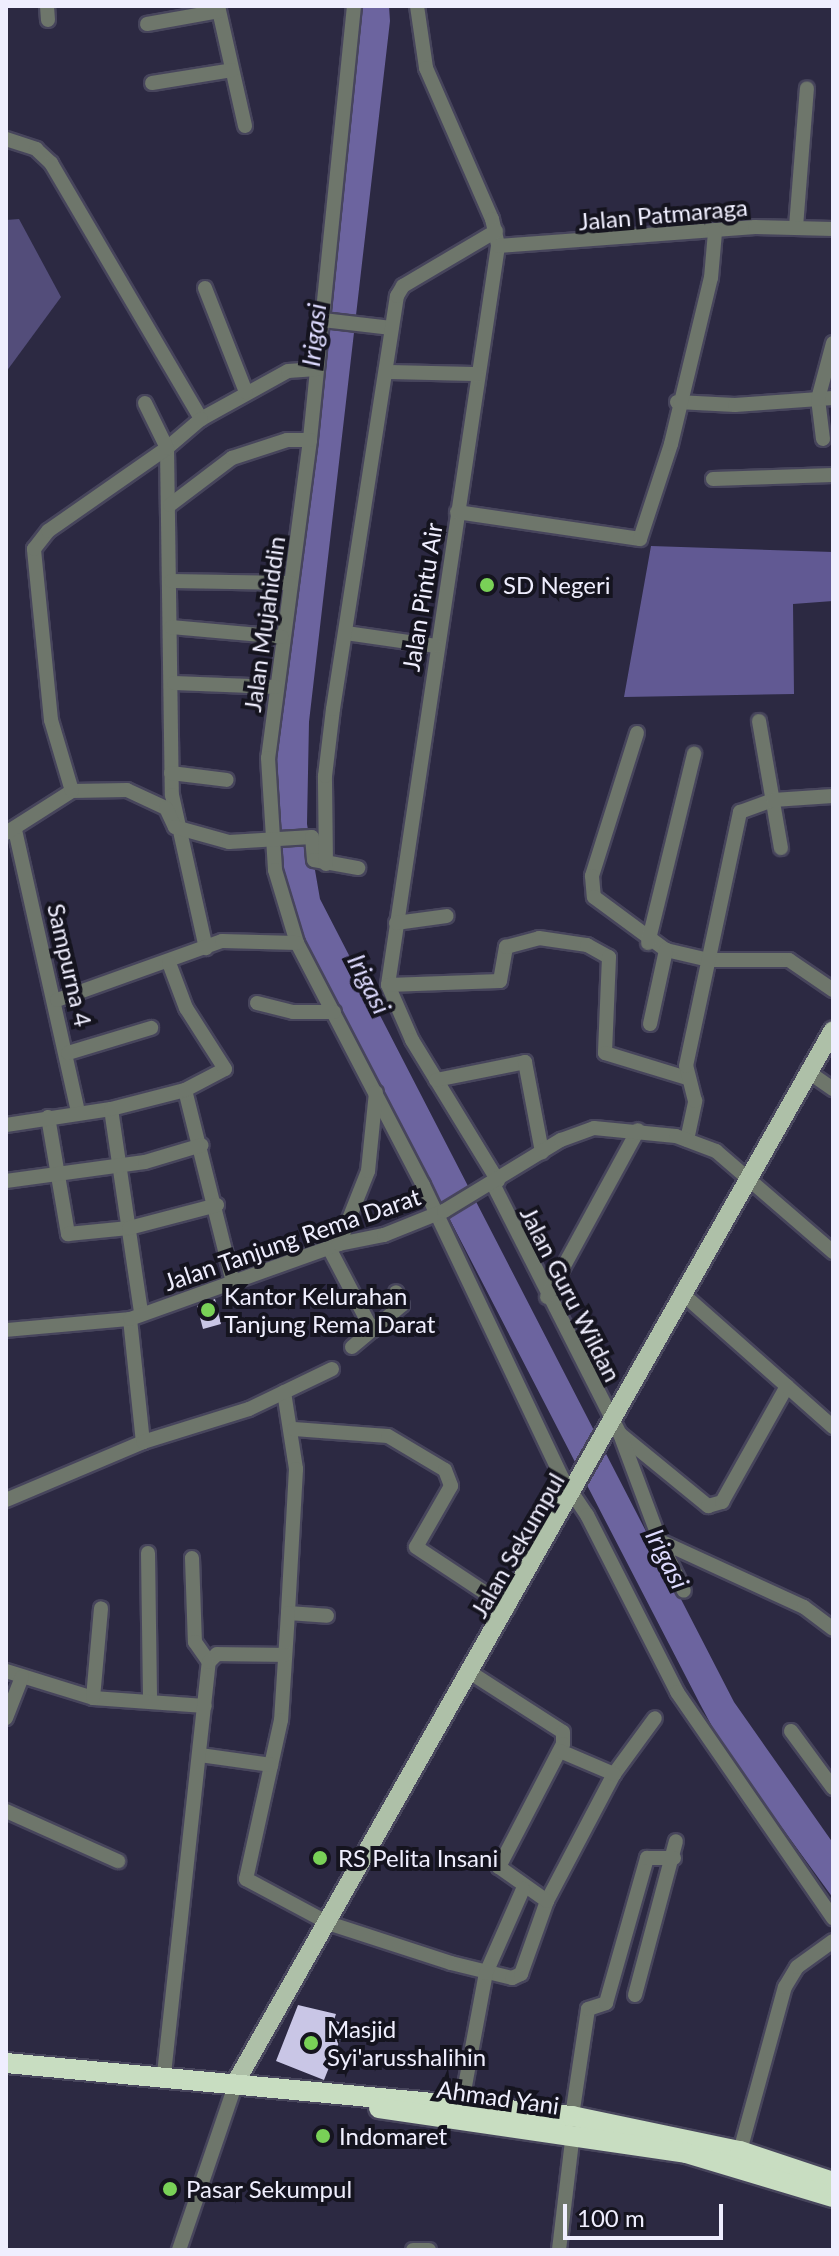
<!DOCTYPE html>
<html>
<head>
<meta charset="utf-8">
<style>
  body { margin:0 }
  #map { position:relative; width:839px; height:2256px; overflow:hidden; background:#2c2942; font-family:Lato,sans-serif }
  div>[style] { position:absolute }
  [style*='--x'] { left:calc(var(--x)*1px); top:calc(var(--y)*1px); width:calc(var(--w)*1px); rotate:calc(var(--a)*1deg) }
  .green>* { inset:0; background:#534d7a }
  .forest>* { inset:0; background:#615993 }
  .water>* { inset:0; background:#6c649f }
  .building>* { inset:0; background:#c9c6e6 }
  .roads { filter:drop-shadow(2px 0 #47455c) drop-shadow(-2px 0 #47455c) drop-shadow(0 2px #47455c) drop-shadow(0 -2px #47455c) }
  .minor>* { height:14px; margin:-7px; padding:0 7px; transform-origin:7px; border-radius:7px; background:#6e766b }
  .major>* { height:18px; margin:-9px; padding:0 9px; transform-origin:9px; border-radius:9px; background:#aec0a8 }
  .highway>* { height:20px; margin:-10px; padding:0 10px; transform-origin:10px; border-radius:10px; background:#c8ddc1 }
  .dots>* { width:22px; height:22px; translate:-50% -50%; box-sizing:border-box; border:4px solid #15141f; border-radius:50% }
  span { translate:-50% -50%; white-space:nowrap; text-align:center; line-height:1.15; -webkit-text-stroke:8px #15141f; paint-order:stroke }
  .street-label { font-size:24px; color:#efeefe }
  .poi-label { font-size:24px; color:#efeefe }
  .left { translate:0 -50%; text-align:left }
  .water-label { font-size:26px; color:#dddafe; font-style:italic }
  .frame { position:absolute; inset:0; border:8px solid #efeefe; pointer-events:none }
  .scale { position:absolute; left:563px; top:2204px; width:160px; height:36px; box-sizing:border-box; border:4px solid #efeefe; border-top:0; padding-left:10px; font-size:24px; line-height:28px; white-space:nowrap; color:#efeefe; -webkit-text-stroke:6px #15141f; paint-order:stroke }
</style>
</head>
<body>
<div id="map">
  <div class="green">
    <div style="clip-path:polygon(19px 219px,61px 297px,6px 372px,6px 220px)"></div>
  </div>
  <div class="forest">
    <div style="clip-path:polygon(651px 546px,833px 552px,833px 601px,793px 604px,794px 694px,624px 697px)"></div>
  </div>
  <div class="water">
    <div style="clip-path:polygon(355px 6px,389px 6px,390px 21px,309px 722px,307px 824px,320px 899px,734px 1702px,833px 1843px,833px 1898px,722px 1745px,700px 1704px,289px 908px,275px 853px,271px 776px)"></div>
  </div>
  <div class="building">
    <div style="clip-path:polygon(215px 1299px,221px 1324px,203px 1329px,197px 1306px)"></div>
    <div style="clip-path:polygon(298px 2005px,336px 2014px,334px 2020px,346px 2025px,324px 2080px,276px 2061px)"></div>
  </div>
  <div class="roads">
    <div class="minor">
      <div style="--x:47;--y:6;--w:14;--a:86"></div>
      <div style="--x:218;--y:6;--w:123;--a:77.3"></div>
      <div style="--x:354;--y:6;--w:436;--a:95.8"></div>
      <div style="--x:310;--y:440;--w:321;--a:97.5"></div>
      <div style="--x:268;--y:758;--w:112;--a:86.4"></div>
      <div style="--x:275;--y:870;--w:76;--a:73.2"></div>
      <div style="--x:297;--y:943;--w:273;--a:62.5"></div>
      <div style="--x:423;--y:1185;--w:324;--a:64.6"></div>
      <div style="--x:562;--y:1478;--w:45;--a:56"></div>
      <div style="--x:587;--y:1515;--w:199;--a:63"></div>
      <div style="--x:677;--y:1692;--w:275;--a:55.4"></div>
      <div style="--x:417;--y:6;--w:63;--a:81.7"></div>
      <div style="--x:426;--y:68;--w:165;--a:66.4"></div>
      <div style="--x:492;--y:219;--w:28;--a:77"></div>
      <div style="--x:498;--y:246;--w:747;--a:98.47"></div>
      <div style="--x:388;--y:985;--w:60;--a:66.4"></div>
      <div style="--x:412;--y:1040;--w:165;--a:58.6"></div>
      <div style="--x:147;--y:24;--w:73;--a:-10.2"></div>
      <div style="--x:152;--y:83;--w:81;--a:-9.2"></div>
      <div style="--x:6;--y:139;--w:32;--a:18"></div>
      <div style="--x:36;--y:149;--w:21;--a:43"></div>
      <div style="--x:51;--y:163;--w:297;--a:59.6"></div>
      <div style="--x:201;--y:419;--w:99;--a:-28.9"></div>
      <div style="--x:288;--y:371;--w:29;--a:-4"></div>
      <div style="--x:796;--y:227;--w:139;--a:-85.5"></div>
      <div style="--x:498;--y:246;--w:258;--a:-4.2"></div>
      <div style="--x:755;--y:227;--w:78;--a:1.5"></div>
      <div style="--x:205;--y:288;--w:112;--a:68.5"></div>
      <div style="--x:323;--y:320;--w:69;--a:6.6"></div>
      <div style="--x:386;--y:372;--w:91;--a:1.3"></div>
      <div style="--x:677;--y:402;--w:58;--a:3"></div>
      <div style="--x:735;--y:405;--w:98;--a:-4.1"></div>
      <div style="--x:201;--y:419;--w:45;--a:139.5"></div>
      <div style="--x:167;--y:448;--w:347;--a:89.2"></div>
      <div style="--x:172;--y:795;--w:157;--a:77.5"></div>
      <div style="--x:823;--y:439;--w:40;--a:-97.1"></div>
      <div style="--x:818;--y:399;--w:58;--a:-75"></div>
      <div style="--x:713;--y:479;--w:120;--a:-1.9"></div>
      <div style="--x:170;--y:505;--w:78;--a:-37.2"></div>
      <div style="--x:232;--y:458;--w:58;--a:-18.1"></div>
      <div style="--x:287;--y:440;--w:23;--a:0"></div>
      <div style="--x:457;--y:512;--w:185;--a:8.4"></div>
      <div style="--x:640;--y:539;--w:100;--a:-71.9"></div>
      <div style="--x:671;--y:444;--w:171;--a:-76.5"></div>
      <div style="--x:711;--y:278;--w:46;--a:-85"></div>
      <div style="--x:171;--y:581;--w:120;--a:1"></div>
      <div style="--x:171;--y:627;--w:111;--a:5.1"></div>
      <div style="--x:346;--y:633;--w:91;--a:8.2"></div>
      <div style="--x:174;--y:683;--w:102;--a:2.2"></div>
      <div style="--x:759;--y:721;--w:129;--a:80.2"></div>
      <div style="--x:637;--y:733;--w:150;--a:107.5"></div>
      <div style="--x:592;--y:876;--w:21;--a:85"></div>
      <div style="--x:594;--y:897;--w:89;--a:36.4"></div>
      <div style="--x:666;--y:950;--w:44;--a:13.1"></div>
      <div style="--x:709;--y:960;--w:80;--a:0"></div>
      <div style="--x:789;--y:960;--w:53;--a:34.3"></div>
      <div style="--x:171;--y:773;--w:56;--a:7.1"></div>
      <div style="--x:72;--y:791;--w:55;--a:-1"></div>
      <div style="--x:127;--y:790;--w:43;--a:24.8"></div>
      <div style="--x:166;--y:808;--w:21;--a:65"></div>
      <div style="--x:175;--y:827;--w:56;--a:15.5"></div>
      <div style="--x:229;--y:842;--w:83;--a:-3.4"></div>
      <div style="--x:312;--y:837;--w:23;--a:85"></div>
      <div style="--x:314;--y:860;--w:45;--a:10.3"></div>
      <div style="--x:15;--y:830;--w:289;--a:77.4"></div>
      <div style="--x:6;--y:833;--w:78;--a:-32.5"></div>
      <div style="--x:72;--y:791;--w:74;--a:-106.5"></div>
      <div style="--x:51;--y:720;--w:172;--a:-95.7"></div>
      <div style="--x:34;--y:549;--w:23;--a:-52"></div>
      <div style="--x:48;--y:531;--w:145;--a:-34.9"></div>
      <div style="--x:167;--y:448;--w:50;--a:-116.1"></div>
      <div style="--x:326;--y:864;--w:88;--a:-90.7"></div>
      <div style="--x:325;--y:776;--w:67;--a:-83.2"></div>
      <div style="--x:333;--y:709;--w:418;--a:-81.2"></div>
      <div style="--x:397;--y:296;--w:12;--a:-59"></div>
      <div style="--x:403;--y:286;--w:108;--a:-30.6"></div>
      <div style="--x:396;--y:923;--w:51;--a:-7.8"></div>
      <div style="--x:648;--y:943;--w:195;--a:-76.3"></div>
      <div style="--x:388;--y:985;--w:112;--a:-2"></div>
      <div style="--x:500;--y:981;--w:35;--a:-80"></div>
      <div style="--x:506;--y:947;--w:34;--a:-15"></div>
      <div style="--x:539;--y:938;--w:49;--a:8.3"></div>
      <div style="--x:587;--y:945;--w:25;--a:29"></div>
      <div style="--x:609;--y:957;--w:96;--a:92.4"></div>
      <div style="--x:605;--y:1053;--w:86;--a:17"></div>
      <div style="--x:57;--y:1000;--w:175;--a:-19.7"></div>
      <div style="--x:222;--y:941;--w:75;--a:1.5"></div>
      <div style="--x:257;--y:1003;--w:37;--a:14"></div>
      <div style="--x:293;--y:1012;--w:41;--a:0"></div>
      <div style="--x:650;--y:1024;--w:76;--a:-77.8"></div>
      <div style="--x:68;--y:1053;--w:87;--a:-16.8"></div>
      <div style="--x:807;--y:1071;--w:32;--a:35"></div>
      <div style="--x:436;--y:1080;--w:91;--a:-11.4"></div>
      <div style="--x:525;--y:1062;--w:92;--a:79.3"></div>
      <div style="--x:185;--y:1090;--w:199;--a:76"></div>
      <div style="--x:111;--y:1109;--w:206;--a:81.6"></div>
      <div style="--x:48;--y:1117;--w:119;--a:80.3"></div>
      <div style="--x:68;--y:1234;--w:61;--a:-5.6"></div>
      <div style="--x:129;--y:1228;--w:91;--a:-14.6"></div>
      <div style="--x:6;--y:1125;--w:106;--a:-8.7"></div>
      <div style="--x:111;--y:1109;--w:76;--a:-14.4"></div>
      <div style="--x:185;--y:1090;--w:45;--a:-27.7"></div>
      <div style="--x:225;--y:1069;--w:72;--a:-122.6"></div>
      <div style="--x:186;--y:1008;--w:48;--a:-110.7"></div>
      <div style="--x:687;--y:1140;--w:40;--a:-78"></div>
      <div style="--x:695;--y:1101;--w:36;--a:-104"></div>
      <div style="--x:686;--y:1066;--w:260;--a:-78"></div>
      <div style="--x:740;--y:812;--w:35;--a:-20"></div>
      <div style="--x:773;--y:800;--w:60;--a:-3.8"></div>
      <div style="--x:6;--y:1181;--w:140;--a:-7.8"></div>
      <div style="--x:145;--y:1162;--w:59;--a:-16.6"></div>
      <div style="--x:493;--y:1184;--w:280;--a:63.1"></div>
      <div style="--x:620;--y:1434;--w:114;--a:39.3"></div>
      <div style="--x:708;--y:1506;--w:15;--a:-16"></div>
      <div style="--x:722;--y:1502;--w:133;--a:-60.7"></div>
      <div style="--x:339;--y:1244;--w:79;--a:-68.3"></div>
      <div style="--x:368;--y:1171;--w:79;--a:-84.2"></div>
      <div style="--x:329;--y:1248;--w:93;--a:62.3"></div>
      <div style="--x:685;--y:1296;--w:198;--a:41.5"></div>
      <div style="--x:547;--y:1297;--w:190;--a:-61.4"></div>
      <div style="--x:130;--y:1319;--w:124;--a:84"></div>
      <div style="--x:6;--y:1330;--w:124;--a:-5.1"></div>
      <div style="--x:130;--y:1319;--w:222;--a:-19.7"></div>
      <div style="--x:339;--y:1244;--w:46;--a:-11.3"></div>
      <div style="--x:384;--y:1235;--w:65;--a:-21.8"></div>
      <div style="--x:444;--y:1211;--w:137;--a:-31.3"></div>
      <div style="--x:561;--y:1140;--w:35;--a:-20"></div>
      <div style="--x:594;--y:1128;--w:82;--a:5.6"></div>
      <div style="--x:676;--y:1136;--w:43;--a:20.6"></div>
      <div style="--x:716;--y:1151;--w:155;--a:40.8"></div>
      <div style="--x:352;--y:1347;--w:65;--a:-40"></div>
      <div style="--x:402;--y:1305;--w:14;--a:-115"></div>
      <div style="--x:284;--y:1392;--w:78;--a:81.1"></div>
      <div style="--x:296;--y:1469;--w:144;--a:93.2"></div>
      <div style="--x:288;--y:1613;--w:39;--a:4"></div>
      <div style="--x:294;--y:1429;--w:94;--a:4.3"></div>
      <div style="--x:388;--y:1436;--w:66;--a:30.8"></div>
      <div style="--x:445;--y:1470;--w:17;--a:69"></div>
      <div style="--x:451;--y:1486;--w:70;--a:119.8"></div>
      <div style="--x:416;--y:1547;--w:110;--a:33.5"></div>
      <div style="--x:620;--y:1434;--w:114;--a:69.5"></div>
      <div style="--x:660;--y:1541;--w:158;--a:24.6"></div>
      <div style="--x:804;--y:1607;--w:36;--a:37"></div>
      <div style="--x:6;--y:1500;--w:149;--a:-22.9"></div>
      <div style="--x:143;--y:1442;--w:111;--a:-17.3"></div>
      <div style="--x:249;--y:1409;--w:92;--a:-25.7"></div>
      <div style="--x:660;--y:1541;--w:55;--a:64.4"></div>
      <div style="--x:148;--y:1553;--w:149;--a:89.2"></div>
      <div style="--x:192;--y:1558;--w:84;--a:88"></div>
      <div style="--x:195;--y:1642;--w:24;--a:55"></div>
      <div style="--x:288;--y:1613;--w:107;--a:93.7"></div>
      <div style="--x:281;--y:1720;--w:163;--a:102.4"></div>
      <div style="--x:246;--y:1879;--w:93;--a:28.2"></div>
      <div style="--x:328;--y:1923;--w:129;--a:18"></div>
      <div style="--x:451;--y:1963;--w:63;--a:13.8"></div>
      <div style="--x:512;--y:1978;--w:10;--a:-24"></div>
      <div style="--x:521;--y:1974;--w:77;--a:-70.4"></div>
      <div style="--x:547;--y:1901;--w:144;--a:-62.2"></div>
      <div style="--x:614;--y:1774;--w:69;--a:-53.8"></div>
      <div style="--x:6;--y:1671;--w:91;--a:17.2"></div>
      <div style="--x:93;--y:1698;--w:112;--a:4.1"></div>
      <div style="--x:471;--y:1673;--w:109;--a:32.7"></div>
      <div style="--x:563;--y:1732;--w:12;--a:90"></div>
      <div style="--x:563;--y:1744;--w:139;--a:117.5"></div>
      <div style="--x:499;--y:1867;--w:59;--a:35.3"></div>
      <div style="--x:93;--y:1698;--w:90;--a:-84.9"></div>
      <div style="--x:6;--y:1718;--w:44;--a:-68.7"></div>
      <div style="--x:791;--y:1731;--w:71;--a:53.6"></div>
      <div style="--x:560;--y:1751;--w:59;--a:23.1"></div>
      <div style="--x:200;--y:1755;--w:72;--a:8"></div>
      <div style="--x:6;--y:1811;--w:123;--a:24.1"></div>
      <div style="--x:635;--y:1995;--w:159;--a:-75.1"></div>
      <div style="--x:164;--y:2074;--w:414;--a:-83.8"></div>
      <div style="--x:209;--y:1662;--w:11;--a:-45"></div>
      <div style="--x:217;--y:1654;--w:68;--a:0.8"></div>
      <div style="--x:462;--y:2102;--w:131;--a:-79.5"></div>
      <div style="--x:486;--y:1973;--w:92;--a:-66.2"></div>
      <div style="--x:572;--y:2116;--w:108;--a:-81.5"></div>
      <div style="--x:588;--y:2009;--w:19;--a:-18"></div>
      <div style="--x:606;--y:2003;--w:151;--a:-74.2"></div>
      <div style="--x:647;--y:1858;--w:27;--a:0"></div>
      <div style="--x:740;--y:2151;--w:170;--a:-74.7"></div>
      <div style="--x:785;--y:1987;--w:23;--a:-59"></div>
      <div style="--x:797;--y:1967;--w:44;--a:-35.8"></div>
      <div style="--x:179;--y:2250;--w:180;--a:-71.2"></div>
      <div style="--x:413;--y:2250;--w:16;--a:0"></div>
      <div style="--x:559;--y:2250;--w:118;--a:-83.2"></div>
    </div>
    <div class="major">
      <div style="--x:237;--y:2080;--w:1207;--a:-60.42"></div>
    </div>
    <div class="highway">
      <div style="--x:6;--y:2063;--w:568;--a:5.35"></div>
      <div style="--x:572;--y:2116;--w:172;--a:11.8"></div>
      <div style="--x:740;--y:2151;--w:98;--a:18.4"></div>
      <div style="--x:379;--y:2108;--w:310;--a:8.3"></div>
      <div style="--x:686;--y:2153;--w:153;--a:16.7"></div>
    </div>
  </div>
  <div class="dots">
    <div style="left:487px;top:585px;background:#79d157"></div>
    <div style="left:208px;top:1310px;background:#79d157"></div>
    <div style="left:320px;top:1858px;background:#79d157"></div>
    <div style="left:311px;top:2043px;background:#79d157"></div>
    <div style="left:323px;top:2136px;background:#79d157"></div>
    <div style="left:170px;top:2189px;background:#79d157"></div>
  </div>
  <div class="street-label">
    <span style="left:663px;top:214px;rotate:-5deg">Jalan Patmaraga</span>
    <span style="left:422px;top:597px;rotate:-81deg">Jalan Pintu Air</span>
    <span style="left:264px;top:624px;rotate:-82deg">Jalan Mujahiddin</span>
    <span style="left:70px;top:965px;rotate:77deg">Sampurna 4</span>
    <span style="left:292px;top:1239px;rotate:-19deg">Jalan Tanjung Rema Darat</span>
    <span style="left:571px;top:1294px;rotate:63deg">Jalan Guru Wildan</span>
    <span style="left:517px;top:1545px;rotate:-60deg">Jalan Sekumpul</span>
    <span style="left:498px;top:2097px;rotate:8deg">Ahmad Yani</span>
  </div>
  <div class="poi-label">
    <span class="left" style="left:503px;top:585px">SD Negeri</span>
    <span class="left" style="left:224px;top:1310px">Kantor Kelurahan<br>Tanjung Rema Darat</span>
    <span class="left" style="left:338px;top:1858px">RS Pelita Insani</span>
    <span class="left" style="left:327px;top:2043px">Masjid<br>Syi'arusshalihin</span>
    <span class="left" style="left:339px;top:2136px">Indomaret</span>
    <span class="left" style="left:186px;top:2189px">Pasar Sekumpul</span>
  </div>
  <div class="water-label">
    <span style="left:314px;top:335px;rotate:-84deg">Irigasi</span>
    <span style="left:369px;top:984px;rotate:63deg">Irigasi</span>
    <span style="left:667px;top:1559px;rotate:63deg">Irigasi</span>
  </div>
  <div class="frame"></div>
  <div class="scale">100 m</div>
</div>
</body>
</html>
